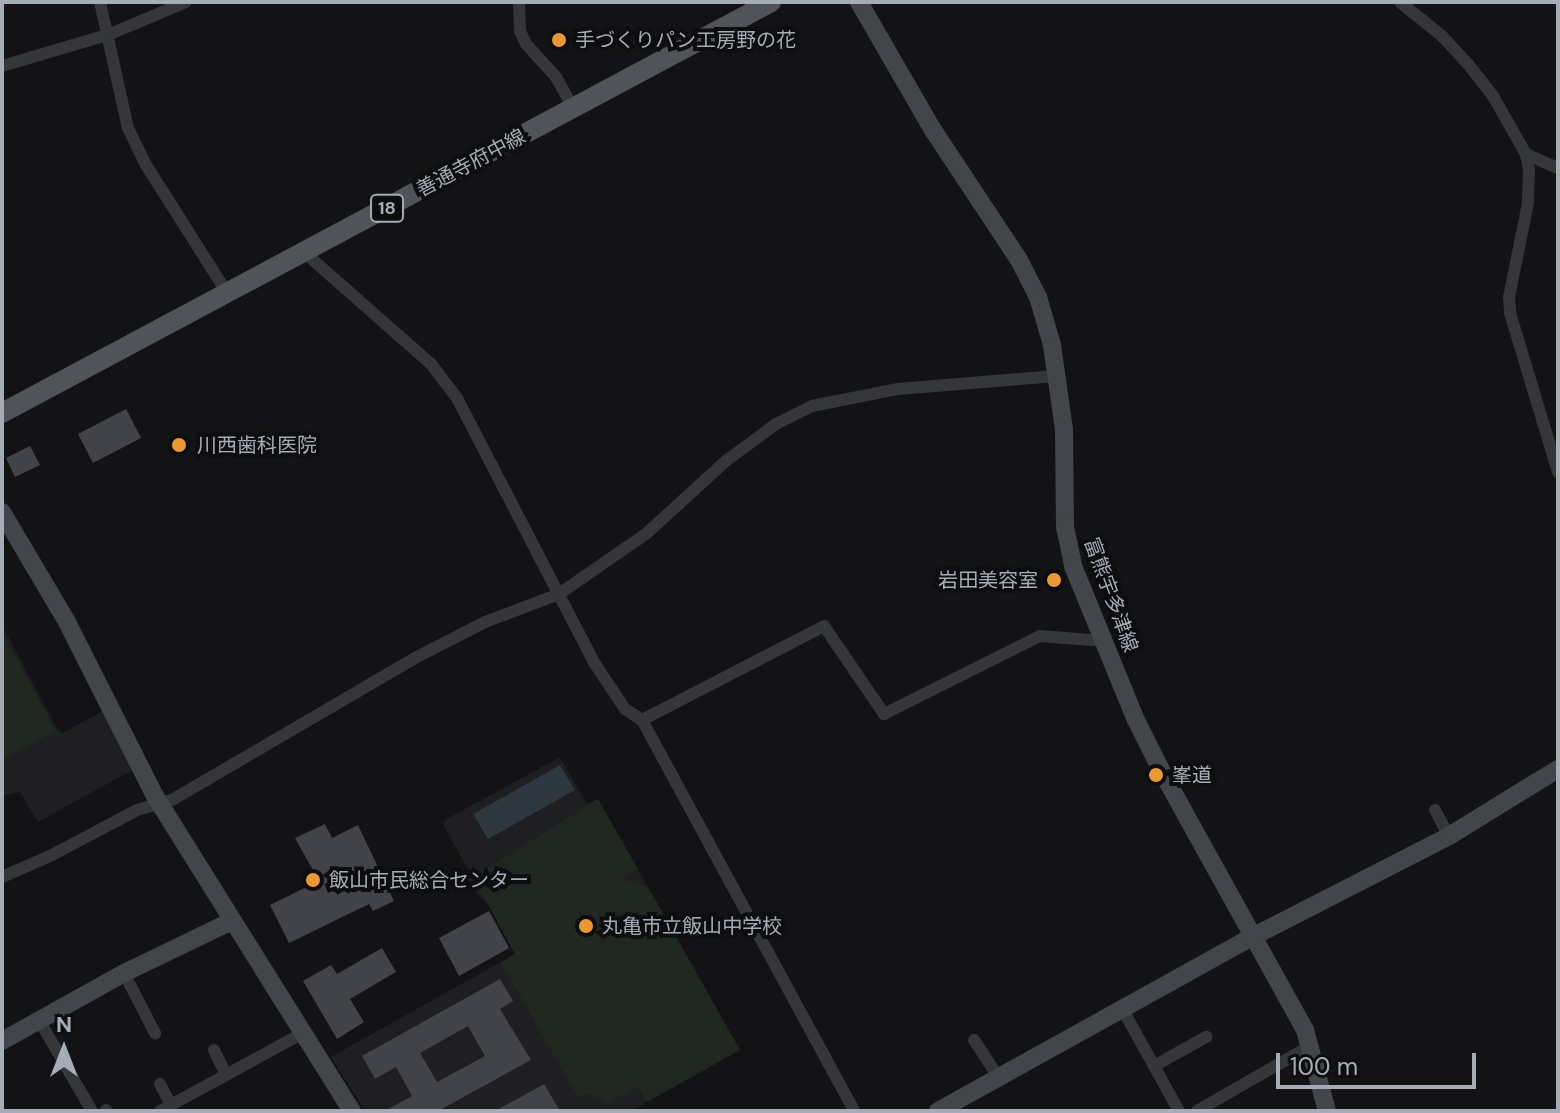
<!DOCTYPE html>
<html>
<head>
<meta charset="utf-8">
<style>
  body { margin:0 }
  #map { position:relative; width:1560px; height:1113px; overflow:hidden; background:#131315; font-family:"DM Sans","Noto Sans JP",sans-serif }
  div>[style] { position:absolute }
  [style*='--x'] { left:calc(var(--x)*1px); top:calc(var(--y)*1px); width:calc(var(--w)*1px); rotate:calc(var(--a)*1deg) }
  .built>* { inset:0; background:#1f1f22 }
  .green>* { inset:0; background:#1f2720 }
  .water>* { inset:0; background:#2d373d }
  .building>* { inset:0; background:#424348 }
  .street>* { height:12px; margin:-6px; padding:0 6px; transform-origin:6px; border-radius:6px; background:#34363a }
  .secondary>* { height:18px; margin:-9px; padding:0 9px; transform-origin:9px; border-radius:9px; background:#424549 }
  .primary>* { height:20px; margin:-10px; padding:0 10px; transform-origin:10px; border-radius:10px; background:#505358 }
  .dots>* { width:22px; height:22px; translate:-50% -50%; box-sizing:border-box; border:4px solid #0e0e10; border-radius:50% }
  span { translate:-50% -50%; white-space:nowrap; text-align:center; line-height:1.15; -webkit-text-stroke:8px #0e0e10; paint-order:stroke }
  .shield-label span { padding:2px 6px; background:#0e0e10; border:2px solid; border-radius:6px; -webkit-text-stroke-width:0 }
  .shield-label { font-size:18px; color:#a5acb5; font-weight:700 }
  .poi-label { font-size:20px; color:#a5acb5 }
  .left { translate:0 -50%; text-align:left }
  .right { translate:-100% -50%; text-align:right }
  .street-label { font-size:20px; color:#a5acb5 }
  .frame { position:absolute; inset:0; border:4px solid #a5acb5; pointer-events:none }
  .north { position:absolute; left:24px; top:1009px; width:80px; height:80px; -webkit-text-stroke:6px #0e0e10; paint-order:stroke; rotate:0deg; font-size:22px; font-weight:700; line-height:32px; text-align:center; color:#a5acb5 }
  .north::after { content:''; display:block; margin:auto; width:28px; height:36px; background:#a5acb5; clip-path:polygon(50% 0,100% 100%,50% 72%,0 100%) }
  .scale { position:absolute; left:1276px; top:1053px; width:200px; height:36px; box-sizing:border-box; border:4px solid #a5acb5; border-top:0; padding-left:10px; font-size:24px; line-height:28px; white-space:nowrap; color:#a5acb5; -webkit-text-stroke:6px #0e0e10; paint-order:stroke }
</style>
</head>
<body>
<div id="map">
  <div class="built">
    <div style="clip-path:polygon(2px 625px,57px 729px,63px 733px,104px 710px,133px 767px,131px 771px,38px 822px,20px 792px,2px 796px)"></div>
    <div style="clip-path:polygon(560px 757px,587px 804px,598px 799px,740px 1050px,631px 1111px,365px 1111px,331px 1057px,515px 954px,492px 908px,465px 881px,472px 876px,443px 825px,445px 820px)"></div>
  </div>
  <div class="green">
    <div style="clip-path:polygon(2px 633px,56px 731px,2px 760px)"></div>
    <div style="clip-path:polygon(598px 799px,638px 869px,621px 879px,648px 887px,740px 1050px,647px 1102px,639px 1087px,608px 1103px,587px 1093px,578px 1098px,501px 962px,515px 954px,473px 877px)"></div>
  </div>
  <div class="water">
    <div style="clip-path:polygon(560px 765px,575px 790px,488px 839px,473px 814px)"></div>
  </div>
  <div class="building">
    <div style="clip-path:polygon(126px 409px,141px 438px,93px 463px,78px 434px)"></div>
    <div style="clip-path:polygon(30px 446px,40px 465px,15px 477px,6px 458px)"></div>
    <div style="clip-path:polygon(325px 824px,332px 838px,358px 825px,394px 901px,373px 911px,369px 904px,289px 943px,270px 905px,319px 881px,295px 838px)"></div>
    <div style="clip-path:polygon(489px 911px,509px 948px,459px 976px,439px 938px)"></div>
    <div style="clip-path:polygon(382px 948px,396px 972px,350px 999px,364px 1022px,337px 1039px,303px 981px,331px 965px,337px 974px)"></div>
    <div style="clip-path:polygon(evenodd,500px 979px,513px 1001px,500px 1009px,531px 1060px,438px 1111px,385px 1111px,412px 1096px,396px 1067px,375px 1079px,362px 1056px,500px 979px,468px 1026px,485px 1056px,437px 1082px,420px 1053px,468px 1026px)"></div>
    <div style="clip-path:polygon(544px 1084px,560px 1111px,495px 1111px,528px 1093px)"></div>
  </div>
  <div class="street">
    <div style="--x:100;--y:2;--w:129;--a:77.5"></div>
    <div style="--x:128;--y:128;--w:41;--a:64.1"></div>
    <div style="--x:146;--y:165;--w:153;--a:57.6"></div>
    <div style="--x:519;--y:2;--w:29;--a:88"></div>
    <div style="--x:520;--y:31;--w:14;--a:65"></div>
    <div style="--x:526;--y:44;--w:45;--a:47.7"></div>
    <div style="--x:556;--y:77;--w:35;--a:61"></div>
    <div style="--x:1400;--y:2;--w:54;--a:39"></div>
    <div style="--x:1442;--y:36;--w:38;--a:47"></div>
    <div style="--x:1468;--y:64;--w:41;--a:52"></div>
    <div style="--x:1493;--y:96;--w:67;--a:60.4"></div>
    <div style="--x:1526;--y:154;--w:15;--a:79"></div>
    <div style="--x:1529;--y:169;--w:34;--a:92"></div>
    <div style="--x:1528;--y:203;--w:96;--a:101.4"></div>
    <div style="--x:1509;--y:297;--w:16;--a:86"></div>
    <div style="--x:1510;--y:313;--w:166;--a:73.2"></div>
    <div style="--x:2;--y:66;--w:113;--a:-16.5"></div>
    <div style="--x:110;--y:34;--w:82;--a:-22.8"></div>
    <div style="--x:1526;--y:154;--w:35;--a:24"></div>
    <div style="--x:305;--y:253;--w:168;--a:41.4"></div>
    <div style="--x:431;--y:364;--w:43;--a:52.6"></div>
    <div style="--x:457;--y:398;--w:300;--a:62.6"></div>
    <div style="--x:595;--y:664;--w:54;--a:56.3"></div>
    <div style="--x:625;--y:709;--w:20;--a:33"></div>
    <div style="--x:642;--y:720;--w:445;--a:61.5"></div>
    <div style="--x:642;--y:720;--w:205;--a:-27.3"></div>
    <div style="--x:824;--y:626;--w:107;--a:55.7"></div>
    <div style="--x:884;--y:714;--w:174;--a:-26.6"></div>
    <div style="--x:1040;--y:636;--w:64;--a:4.5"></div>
    <div style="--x:1435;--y:810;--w:30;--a:62"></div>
    <div style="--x:2;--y:877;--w:55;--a:-23.7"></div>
    <div style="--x:52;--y:855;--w:96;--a:-27.9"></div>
    <div style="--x:137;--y:810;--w:36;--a:-16"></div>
    <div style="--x:172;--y:800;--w:281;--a:-30.3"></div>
    <div style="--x:415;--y:658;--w:79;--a:-27.2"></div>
    <div style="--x:485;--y:622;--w:79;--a:-20.7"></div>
    <div style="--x:559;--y:594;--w:107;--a:-34.7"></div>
    <div style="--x:647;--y:533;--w:108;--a:-42.4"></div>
    <div style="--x:727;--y:460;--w:61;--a:-36.3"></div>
    <div style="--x:776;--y:424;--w:40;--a:-26.6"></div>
    <div style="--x:812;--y:406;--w:88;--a:-11.2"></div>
    <div style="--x:898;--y:389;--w:159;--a:-4.7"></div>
    <div style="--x:124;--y:973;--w:68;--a:62.7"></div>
    <div style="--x:1123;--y:1010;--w:115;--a:61"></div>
    <div style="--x:39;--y:1020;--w:105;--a:59.8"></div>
    <div style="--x:974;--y:1040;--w:45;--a:56.7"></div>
    <div style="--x:214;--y:1050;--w:28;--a:64"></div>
    <div style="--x:1154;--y:1066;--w:60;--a:-29.1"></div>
    <div style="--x:160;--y:1084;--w:24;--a:62"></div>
    <div style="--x:106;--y:1110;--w:1;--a:45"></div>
    <div style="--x:160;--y:1111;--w:163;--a:-28.6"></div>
    <div style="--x:1197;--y:1111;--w:130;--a:-29.9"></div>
  </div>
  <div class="secondary">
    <div style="--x:859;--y:2;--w:148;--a:60"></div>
    <div style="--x:933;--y:130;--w:156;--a:56.5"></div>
    <div style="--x:1019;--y:260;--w:42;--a:62.8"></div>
    <div style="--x:1038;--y:297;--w:50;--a:73.7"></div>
    <div style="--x:1052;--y:345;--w:85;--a:81.9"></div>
    <div style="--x:1064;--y:429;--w:98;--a:89.4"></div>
    <div style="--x:1065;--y:527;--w:40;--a:78"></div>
    <div style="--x:1073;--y:566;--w:166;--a:67.8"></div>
    <div style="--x:1136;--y:720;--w:58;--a:63.4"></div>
    <div style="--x:1162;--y:772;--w:295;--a:61"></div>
    <div style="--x:1305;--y:1030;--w:84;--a:74.8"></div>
    <div style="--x:2;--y:512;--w:128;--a:59.4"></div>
    <div style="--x:67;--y:622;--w:195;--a:63.2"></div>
    <div style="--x:155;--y:796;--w:372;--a:58"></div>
    <div style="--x:2;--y:1041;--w:140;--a:-29.1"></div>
    <div style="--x:124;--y:973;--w:120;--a:-25.7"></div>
    <div style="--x:938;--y:1111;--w:359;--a:-29"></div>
    <div style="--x:1252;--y:937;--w:221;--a:-27.1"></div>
    <div style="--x:1449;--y:836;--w:128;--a:-31.6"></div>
  </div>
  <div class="primary">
    <div style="--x:2;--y:413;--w:872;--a:-28.12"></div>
  </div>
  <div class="dots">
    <div style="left:559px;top:40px;background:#ea9836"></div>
    <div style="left:179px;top:445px;background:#ea9836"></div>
    <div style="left:1054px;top:580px;background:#ea9836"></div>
    <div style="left:1156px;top:775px;background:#ea9836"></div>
    <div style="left:313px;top:880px;background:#ea9836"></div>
    <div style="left:586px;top:926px;background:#ea9836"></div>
  </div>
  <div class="shield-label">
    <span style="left:387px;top:208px">18</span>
  </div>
  <div class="poi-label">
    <span class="left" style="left:575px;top:40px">手づくりパン工房野の花</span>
    <span class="left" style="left:197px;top:445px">川西歯科医院</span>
    <span class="right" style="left:1038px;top:580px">岩田美容室</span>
    <span class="left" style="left:1172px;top:775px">峯道</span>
    <span class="left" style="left:329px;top:880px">飯山市民総合センター</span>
    <span class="left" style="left:602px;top:926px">丸亀市立飯山中学校</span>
  </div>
  <div class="street-label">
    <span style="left:471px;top:163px;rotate:-28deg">善通寺府中線</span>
    <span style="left:1111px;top:595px;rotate:70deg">富熊宇多津線</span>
  </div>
  <div class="frame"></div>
  <div class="north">N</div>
  <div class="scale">100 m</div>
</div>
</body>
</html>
